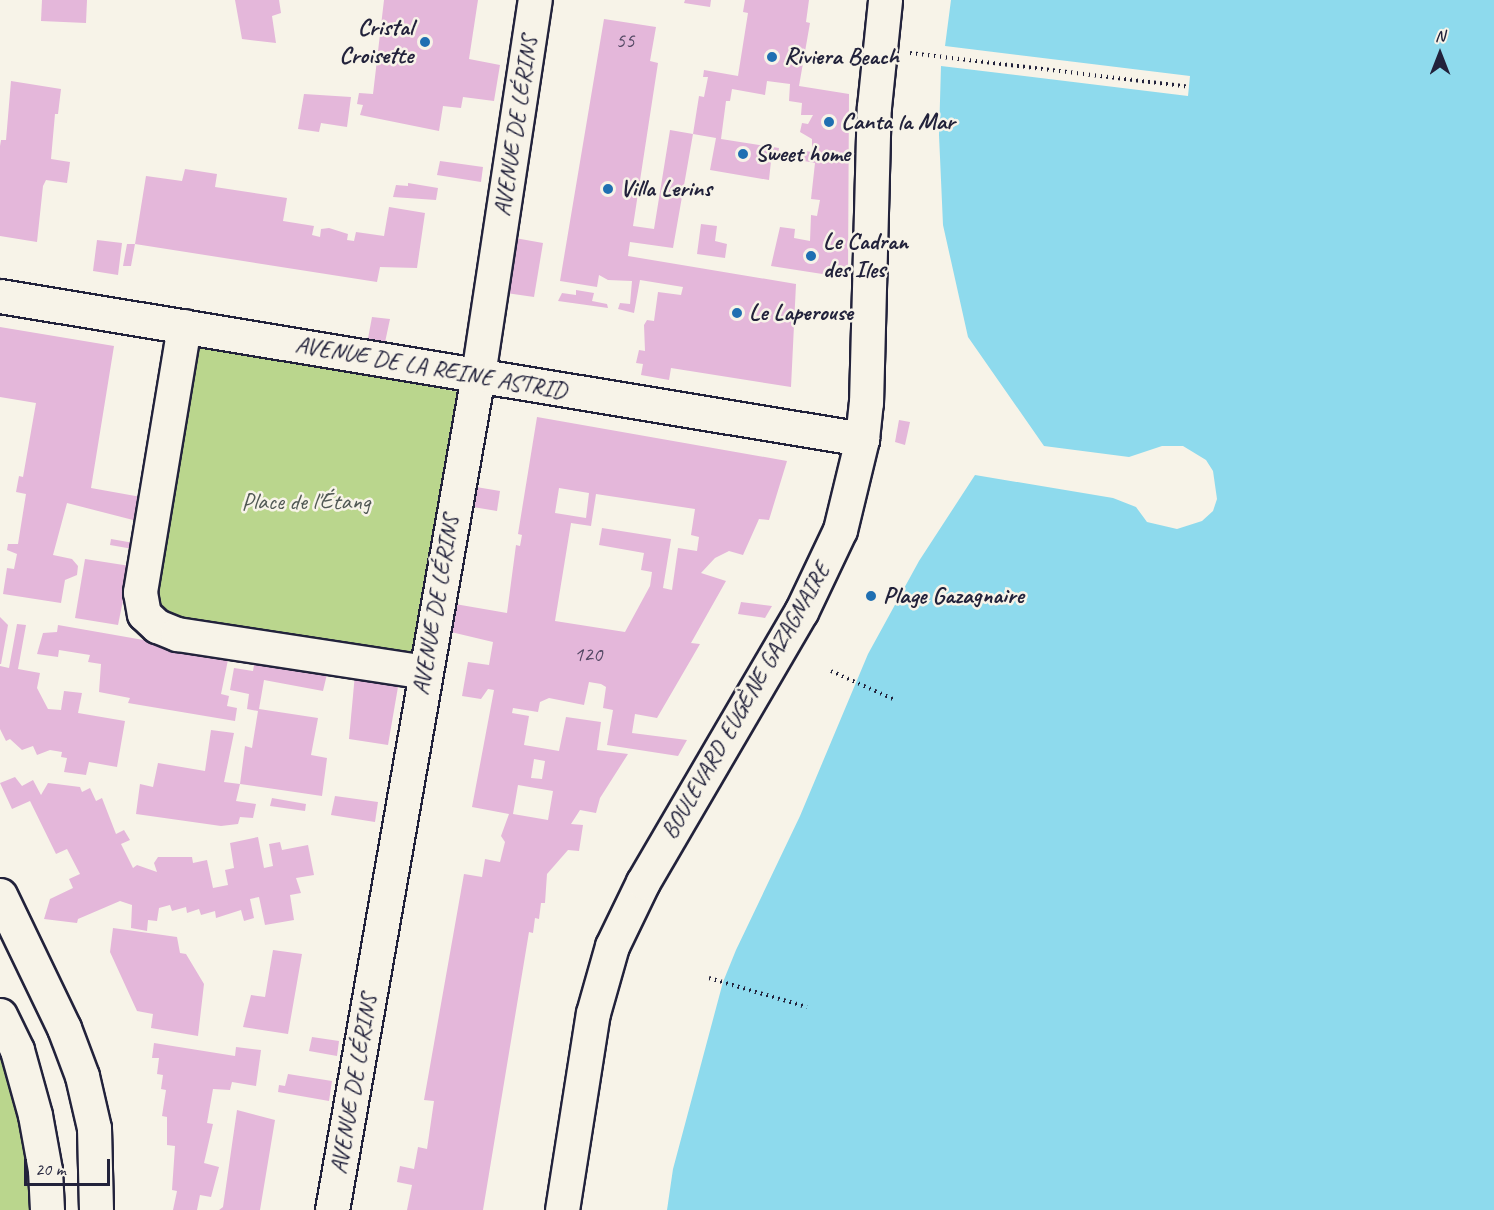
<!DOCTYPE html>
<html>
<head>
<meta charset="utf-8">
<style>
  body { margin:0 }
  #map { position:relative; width:1494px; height:1210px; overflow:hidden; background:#f7f3e8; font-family:Caveat,sans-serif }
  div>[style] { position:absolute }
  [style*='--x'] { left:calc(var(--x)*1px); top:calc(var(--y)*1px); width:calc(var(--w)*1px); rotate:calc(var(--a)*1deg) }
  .green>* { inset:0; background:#bad68d }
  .water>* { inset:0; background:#8edaed }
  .building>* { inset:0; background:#e4b7da }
  .path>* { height:4px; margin-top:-2px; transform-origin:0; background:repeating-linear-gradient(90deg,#22223b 0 1.5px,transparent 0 6px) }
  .roads { filter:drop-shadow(2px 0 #22223b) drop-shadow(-2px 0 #22223b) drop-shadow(0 2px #22223b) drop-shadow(0 -2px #22223b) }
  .minor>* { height:33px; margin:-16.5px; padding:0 16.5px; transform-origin:16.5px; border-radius:16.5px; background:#f7f3e8 }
  .tertiary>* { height:33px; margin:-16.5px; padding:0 16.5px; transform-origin:16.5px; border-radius:16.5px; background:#f7f3e8 }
  .dots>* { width:16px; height:16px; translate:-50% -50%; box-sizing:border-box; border:3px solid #f7f3e8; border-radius:50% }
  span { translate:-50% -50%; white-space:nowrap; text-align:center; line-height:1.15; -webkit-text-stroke:5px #f7f3e8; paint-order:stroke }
  .number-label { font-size:21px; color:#524763 }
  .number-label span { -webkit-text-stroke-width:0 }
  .poi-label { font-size:24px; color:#22223b; font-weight:700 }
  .right { translate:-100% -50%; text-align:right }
  .left { translate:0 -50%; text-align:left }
  .street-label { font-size:24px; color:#22223b }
  .park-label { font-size:24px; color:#505854 }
  .north { position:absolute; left:1410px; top:24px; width:60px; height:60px; -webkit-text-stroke:4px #f7f3e8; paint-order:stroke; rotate:0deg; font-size:16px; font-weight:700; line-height:24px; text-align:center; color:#22223b }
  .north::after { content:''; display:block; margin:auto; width:21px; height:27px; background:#22223b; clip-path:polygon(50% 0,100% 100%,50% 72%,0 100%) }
  .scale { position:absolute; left:24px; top:1159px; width:86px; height:27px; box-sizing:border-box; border:3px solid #22223b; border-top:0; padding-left:8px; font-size:18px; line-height:21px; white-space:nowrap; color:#22223b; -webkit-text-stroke:4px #f7f3e8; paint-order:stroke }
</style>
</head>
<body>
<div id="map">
  <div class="green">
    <div style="clip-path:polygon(194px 344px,465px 393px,417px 659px,147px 611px)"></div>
    <div style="clip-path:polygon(0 1015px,47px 1210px,0 1210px)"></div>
  </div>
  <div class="water">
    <div style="clip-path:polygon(951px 0,1494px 0,1494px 1210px,667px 1210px,673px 1169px,723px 982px,736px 950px,800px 816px,868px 654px,919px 561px,975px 475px,1113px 498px,1136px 507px,1147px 522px,1177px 529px,1202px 521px,1213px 511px,1217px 499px,1213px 471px,1206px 460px,1183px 446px,1162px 446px,1129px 457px,1044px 446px,968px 337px,943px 225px,939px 135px,941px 66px,1188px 96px,1190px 76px,945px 46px)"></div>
  </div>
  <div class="building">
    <div style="clip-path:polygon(42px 0,87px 0,86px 23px,41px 21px)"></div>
    <div style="clip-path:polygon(235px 0,279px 0,281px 13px,272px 16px,276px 43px,242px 39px)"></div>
    <div style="clip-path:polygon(384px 0,478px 0,469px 59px,500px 65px,494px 101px,463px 97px,461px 108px,443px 106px,439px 131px,360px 115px,363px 105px,357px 104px,359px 93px,373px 94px)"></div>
    <div style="clip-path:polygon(685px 0,711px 0,710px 7px,684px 3px)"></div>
    <div style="clip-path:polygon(745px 0,809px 0,806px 22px,810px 23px,799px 86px,849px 94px,848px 278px,771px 266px,780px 227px,795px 229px,794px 238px,810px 241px,811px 215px,817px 216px,820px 200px,811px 199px,815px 163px,804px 161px,805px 151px,812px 152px,812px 139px,800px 132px,802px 123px,808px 124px,813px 115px,801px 115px,802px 103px,789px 101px,790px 84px,767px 81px,765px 95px,732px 89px,730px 101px,726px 101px,721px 139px,779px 148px,777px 161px,771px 161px,769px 180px,710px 170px,716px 138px,693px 134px,673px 248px,630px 242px,628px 256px,796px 284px,791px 387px,671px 368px,669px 380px,641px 375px,643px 364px,636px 363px,639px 350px,645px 351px,644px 325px,647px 320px,654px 321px,658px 292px,681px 295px,683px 287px,640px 280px,634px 313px,618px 309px,620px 303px,630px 304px,632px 281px,608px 280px,599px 275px,597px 287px,560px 281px,604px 19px,656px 27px,650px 61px,658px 63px,633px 226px,654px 229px,670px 130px,693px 134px,699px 96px,704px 97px,708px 77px,703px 77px,704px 70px,738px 76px,748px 13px,743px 12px)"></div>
    <div style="clip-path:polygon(11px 81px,61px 89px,58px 114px,55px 114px,51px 159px,70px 162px,67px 183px,46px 180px,43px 186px,37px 242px,0 236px,0 146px,1px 140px,6px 140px)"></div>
    <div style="clip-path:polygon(304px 94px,351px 97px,347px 127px,321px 123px,319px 132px,298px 129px)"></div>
    <div style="clip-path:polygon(440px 161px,483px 167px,481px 182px,437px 175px)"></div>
    <div style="clip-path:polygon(185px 169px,217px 174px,215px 187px,287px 198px,283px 221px,314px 226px,312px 235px,320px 237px,321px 229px,329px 228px,348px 234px,347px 240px,354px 241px,356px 232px,384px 236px,389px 207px,425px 213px,417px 268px,380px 267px,377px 282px,135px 244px,131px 266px,123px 266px,127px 244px,135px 244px,146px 176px,182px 181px)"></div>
    <div style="clip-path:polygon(408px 183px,438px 188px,436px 200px,393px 197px,396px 185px,408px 186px)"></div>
    <div style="clip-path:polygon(701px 224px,717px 226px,715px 241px,727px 244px,725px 258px,697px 254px)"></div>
    <div style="clip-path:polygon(515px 238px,543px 243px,534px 297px,507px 293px)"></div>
    <div style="clip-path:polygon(97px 240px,122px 243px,118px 275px,93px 271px)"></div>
    <div style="clip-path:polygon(576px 290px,594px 293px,592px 301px,607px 304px,608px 308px,558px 301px,562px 293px,576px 295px)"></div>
    <div style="clip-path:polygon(372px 317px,390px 319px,384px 347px,367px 344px)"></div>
    <div style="clip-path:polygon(0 327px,114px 346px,91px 488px,141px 497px,137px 521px,67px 503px,53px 555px,72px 559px,78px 566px,77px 575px,65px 580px,61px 603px,3px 594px,7px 568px,14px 569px,17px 554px,7px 550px,8px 544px,18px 544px,26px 494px,16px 492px,19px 476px,23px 477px,36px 403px,0 397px)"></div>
    <div style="clip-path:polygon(evenodd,537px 417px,787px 461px,769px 520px,759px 519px,743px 555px,729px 551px,715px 558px,701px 573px,726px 581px,691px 643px,700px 644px,657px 718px,635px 714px,632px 733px,687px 740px,678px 756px,607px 745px,613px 710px,603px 708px,606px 687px,601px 684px,589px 682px,584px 705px,549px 698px,540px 702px,538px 712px,513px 708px,512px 713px,529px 716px,524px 745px,559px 751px,566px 717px,601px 722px,597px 750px,628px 754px,600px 798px,596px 813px,580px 810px,571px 824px,583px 825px,579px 851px,568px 850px,547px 874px,545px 903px,541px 903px,539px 919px,535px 918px,533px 933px,529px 932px,483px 1210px,407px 1210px,412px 1185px,397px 1182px,400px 1166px,414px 1169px,418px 1147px,427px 1149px,434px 1101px,424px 1100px,464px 874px,482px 877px,485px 859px,500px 862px,505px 842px,501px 836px,509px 814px,472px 807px,494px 690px,488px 689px,481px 699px,462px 696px,468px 662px,489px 665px,493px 642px,451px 632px,455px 604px,507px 613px,516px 545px,520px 546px,522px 535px,518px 534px,537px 417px,559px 488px,589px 493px,586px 518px,555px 513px,559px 488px,537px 417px,596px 494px,695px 509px,691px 535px,699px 537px,697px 551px,678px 548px,672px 590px,663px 588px,671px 539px,602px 528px,599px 545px,644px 553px,641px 570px,652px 572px,650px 586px,625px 632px,555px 621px,571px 523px,591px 526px,596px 494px,537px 417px,534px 759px,545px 761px,542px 779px,531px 778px,534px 759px,537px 417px,518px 785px,553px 791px,548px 820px,513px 814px,518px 785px)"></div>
    <div style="clip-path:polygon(899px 420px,910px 422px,905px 445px,895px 442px)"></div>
    <div style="clip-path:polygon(476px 487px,500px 491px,497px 511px,473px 507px)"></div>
    <div style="clip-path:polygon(111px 539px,134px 543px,133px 549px,110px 545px)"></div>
    <div style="clip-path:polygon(85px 559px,130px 566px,118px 625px,75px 618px)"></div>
    <div style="clip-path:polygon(741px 602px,772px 606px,765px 618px,738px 614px)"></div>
    <div style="clip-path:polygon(0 617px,8px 625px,1px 664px,0 664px)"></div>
    <div style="clip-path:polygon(17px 624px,26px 625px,18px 669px,40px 673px,37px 688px,48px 709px,61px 710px,64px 691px,82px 693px,78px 713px,125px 721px,117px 767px,89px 762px,86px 775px,64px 772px,67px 758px,61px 757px,62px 752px,50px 750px,37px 755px,33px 746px,22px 750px,10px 739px,6px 741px,0 729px,0 666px,9px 668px)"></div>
    <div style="clip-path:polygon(58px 625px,229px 655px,221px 694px,229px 696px,227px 706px,237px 708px,235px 721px,128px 703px,130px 698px,99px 692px,101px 664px,88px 662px,90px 655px,59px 650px,58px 657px,37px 654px,43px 633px,57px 632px)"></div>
    <div style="clip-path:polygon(255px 659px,328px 670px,323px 691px,264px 680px,259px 709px,318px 718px,311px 755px,327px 758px,322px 796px,240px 784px,236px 801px,256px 804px,253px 818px,240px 817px,238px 824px,221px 826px,136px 814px,140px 784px,153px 787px,158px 763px,205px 771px,211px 730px,234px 733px,224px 782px,240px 784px,245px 746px,252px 748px,258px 711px,247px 709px,249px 694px,230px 690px,234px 668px,253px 671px)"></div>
    <div style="clip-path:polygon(355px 674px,399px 681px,388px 745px,349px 739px)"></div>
    <div style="clip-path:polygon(15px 777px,22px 786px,33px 780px,41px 795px,48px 783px,80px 787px,82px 792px,90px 788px,96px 801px,102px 798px,116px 834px,124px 830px,130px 840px,121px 844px,133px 868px,137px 865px,157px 872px,154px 863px,158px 857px,192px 857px,193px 863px,207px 860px,213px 888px,228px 885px,225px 870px,234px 868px,230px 843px,258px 837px,264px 868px,273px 866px,269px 844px,280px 842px,282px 850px,308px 845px,314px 875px,296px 878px,301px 893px,290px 895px,294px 920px,265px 925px,259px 897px,250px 899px,254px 918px,244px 921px,241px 910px,216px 918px,215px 911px,201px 915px,199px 909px,187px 913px,186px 907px,172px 911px,170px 905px,159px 908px,157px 921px,148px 920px,147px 931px,131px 928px,132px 905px,120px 901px,78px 919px,77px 923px,44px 919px,50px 899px,73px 888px,69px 879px,80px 874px,67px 849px,56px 854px,30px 801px,12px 809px,0 783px)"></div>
    <div style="clip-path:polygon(335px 796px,378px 802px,375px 822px,331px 815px)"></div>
    <div style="clip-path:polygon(272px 798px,306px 804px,305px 811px,270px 806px)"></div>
    <div style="clip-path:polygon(113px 928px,177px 937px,180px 953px,186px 954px,204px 984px,198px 1036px,151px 1028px,153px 1014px,137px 1011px,110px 952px)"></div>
    <div style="clip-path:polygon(273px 950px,302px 954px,288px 1034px,243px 1027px,251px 995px,265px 997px)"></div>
    <div style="clip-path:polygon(312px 1037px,339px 1041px,337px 1056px,309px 1051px)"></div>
    <div style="clip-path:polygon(154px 1043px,235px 1056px,236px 1047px,261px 1050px,256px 1086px,232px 1082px,230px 1090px,213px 1089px,207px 1123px,213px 1124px,204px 1163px,219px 1167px,211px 1197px,200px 1195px,197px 1210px,173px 1210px,177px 1191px,172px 1190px,175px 1146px,167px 1145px,167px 1117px,162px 1116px,166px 1090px,161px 1089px,163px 1075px,157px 1074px,159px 1058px,152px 1058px)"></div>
    <div style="clip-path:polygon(288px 1074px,332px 1081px,329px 1101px,278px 1092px,279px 1085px,285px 1086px)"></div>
    <div style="clip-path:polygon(237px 1110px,275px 1120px,260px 1210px,219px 1210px,223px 1207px)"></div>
  </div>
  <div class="path">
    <div style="--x:910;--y:53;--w:281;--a:6.9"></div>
    <div style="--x:831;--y:671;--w:68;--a:24.3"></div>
    <div style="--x:709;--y:978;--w:102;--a:16.5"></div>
  </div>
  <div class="roads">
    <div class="minor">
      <div style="--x:0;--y:296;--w:874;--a:9.42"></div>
      <div style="--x:184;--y:326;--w:270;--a:99.4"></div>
      <div style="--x:140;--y:592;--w:22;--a:80"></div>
      <div style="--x:144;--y:614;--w:18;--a:43"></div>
      <div style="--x:157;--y:626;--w:22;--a:22"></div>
      <div style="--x:177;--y:634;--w:250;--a:8.7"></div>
      <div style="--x:332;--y:1210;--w:848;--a:-80.08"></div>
      <div style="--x:478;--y:375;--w:379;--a:-81.4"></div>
    </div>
    <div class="tertiary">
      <div style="--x:0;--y:895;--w:148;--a:64.3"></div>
      <div style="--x:64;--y:1028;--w:51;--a:69.4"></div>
      <div style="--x:82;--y:1076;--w:53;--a:77"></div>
      <div style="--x:94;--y:1128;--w:82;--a:88.6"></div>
      <div style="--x:0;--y:1015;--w:39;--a:64"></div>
      <div style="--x:17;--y:1050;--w:67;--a:74.5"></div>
      <div style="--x:35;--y:1115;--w:56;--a:79.7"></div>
      <div style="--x:45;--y:1170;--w:40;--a:87.1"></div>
      <div style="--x:562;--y:1210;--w:199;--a:-81.1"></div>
      <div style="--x:593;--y:1013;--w:70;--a:-74.2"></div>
      <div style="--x:612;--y:946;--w:71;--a:-64.2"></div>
      <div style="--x:643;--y:882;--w:313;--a:-59.7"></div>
      <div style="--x:801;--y:612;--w:91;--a:-64.6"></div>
      <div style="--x:840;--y:530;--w:94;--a:-76.4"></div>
      <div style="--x:862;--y:439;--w:36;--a:-84"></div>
      <div style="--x:866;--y:403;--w:296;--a:-88.5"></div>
      <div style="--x:874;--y:107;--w:108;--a:-84.1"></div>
    </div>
  </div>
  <div class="dots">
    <div style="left:425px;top:42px;background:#1f6fb2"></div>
    <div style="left:772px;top:57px;background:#1f6fb2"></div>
    <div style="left:829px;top:122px;background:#1f6fb2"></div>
    <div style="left:743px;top:154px;background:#1f6fb2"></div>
    <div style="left:608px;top:189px;background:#1f6fb2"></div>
    <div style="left:811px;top:256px;background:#1f6fb2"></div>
    <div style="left:737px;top:313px;background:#1f6fb2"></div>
    <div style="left:871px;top:596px;background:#1f6fb2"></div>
  </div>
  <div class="number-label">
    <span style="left:625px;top:40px">55</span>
    <span style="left:588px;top:654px">120</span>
  </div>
  <div class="poi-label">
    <span class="right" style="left:413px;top:42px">Cristal<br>Croisette</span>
    <span class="left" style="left:784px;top:57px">Riviera Beach</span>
    <span class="left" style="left:841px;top:122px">Canta la Mar</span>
    <span class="left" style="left:755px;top:154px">Sweet home</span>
    <span class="left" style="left:620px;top:189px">Villa Lerins</span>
    <span class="left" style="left:823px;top:256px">Le Cadran<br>des Iles</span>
    <span class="left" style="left:749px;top:313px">Le Laperouse</span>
    <span class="left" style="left:883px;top:596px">Plage Gazagnaire</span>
  </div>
  <div class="street-label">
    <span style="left:516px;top:126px;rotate:-81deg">AVENUE DE LÉRINS</span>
    <span style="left:431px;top:368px;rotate:10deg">AVENUE DE LA REINE ASTRID</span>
    <span style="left:436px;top:605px;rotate:-80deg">AVENUE DE LÉRINS</span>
    <span style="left:746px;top:701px;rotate:-60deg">BOULEVARD EUGÈNE GAZAGNAIRE</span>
    <span style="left:354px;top:1084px;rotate:-80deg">AVENUE DE LÉRINS</span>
  </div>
  <div class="park-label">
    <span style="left:306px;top:502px">Place de l'Étang</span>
  </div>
  <div class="north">N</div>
  <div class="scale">20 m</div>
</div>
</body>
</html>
